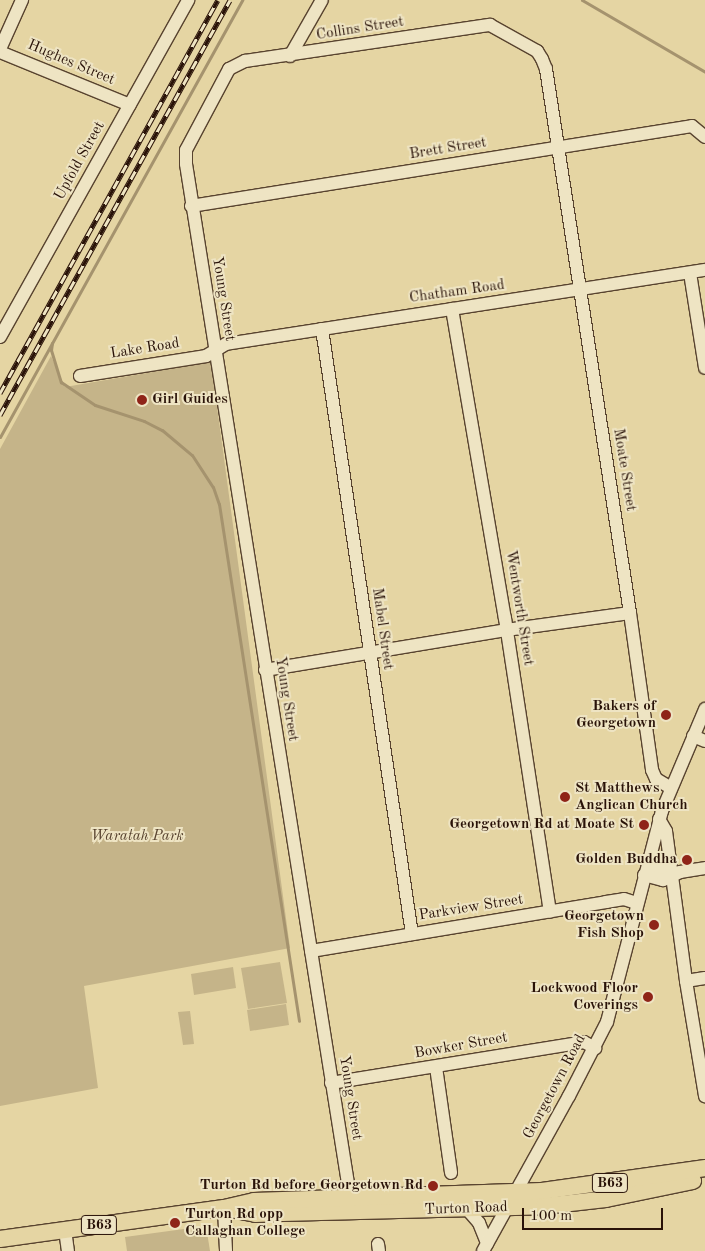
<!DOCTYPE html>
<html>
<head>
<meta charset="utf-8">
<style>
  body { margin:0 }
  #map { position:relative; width:705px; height:1251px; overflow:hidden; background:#e5d5a3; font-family:"Old Standard TT",serif }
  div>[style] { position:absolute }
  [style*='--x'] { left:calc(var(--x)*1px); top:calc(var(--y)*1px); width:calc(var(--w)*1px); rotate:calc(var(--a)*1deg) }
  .green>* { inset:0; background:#c5b489 }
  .stream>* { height:3px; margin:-1.5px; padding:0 1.5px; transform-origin:1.5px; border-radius:1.5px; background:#a5936e }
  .roads { filter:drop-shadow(1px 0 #58432f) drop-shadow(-1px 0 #58432f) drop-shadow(0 1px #58432f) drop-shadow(0 -1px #58432f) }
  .minor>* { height:12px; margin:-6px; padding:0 6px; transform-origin:6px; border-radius:6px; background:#eee4c3 }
  .major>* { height:16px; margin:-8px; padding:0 8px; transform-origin:8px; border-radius:8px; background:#e5d5a3 }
  .rail>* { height:5px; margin-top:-2.5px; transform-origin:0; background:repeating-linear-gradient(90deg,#eee4c3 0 9px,#291208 0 18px); box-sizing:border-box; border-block:1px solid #291208 }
  .dots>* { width:14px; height:14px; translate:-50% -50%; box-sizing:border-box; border:2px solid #eee4c3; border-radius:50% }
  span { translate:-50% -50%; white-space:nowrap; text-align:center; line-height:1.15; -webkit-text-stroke:4px #eee4c3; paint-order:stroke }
  .shield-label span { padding:1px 4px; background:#eee4c3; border:1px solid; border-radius:4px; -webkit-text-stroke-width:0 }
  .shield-label { font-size:14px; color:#291208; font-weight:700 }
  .street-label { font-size:15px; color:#291208 }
  .poi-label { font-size:15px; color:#291208; font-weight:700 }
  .left { translate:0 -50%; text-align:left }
  .right { translate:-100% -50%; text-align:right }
  .park-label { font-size:15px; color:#58432f; font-style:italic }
  .scale { position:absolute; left:522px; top:1208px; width:141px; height:22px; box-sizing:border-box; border:2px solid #291208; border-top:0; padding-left:6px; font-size:15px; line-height:18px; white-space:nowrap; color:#291208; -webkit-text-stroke:4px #eee4c3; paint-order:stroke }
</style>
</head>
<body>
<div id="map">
  <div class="green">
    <div style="clip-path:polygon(51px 356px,65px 387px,211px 362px,290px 948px,84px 986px,98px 1088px,0 1106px,0 449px)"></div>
    <div style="clip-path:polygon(280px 962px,287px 1003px,248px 1009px,241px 968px)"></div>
    <div style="clip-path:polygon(233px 967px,236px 988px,194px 995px,191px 974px)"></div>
    <div style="clip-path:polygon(286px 1004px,289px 1025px,250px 1031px,247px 1010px)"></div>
    <div style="clip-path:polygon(190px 1011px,194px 1044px,183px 1045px,178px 1012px)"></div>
    <div style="clip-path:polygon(206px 1226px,210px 1251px,127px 1251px,125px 1237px)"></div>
  </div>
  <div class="stream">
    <div style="--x:582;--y:0;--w:143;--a:30.3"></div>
    <div style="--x:52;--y:343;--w:7;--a:98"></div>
    <div style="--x:51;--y:350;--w:34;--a:73"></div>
    <div style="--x:61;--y:382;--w:41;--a:34.1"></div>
    <div style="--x:95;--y:405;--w:52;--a:18.1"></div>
    <div style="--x:144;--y:421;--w:20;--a:27"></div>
    <div style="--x:162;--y:430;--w:39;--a:40"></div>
    <div style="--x:192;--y:455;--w:38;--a:57"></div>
    <div style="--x:213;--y:487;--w:18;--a:71"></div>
    <div style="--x:219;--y:504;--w:523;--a:81.2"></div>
    <div style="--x:0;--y:437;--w:500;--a:-61"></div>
  </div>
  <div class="roads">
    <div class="minor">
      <div style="--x:0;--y:49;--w:54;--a:-65.8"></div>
      <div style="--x:0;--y:52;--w:140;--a:22.2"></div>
      <div style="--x:290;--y:56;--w:64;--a:-60.3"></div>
      <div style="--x:191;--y:206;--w:507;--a:-9.07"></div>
      <div style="--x:692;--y:126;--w:17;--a:40"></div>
      <div style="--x:690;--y:273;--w:96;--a:81"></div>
      <div style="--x:452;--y:309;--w:314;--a:80.3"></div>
      <div style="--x:505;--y:618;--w:297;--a:81.3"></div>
      <div style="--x:322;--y:329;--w:612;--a:81.54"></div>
      <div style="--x:0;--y:337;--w:386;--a:-60.8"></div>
      <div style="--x:80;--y:376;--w:128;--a:-9"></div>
      <div style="--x:206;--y:356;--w:23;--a:-31"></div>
      <div style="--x:226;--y:344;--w:485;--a:-8.8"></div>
      <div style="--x:265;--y:670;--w:244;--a:-9.4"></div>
      <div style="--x:506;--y:630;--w:125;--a:-7.8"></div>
      <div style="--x:693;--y:736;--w:13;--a:23"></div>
      <div style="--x:659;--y:819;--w:14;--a:60"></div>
      <div style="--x:666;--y:831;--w:151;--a:82.4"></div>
      <div style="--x:686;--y:981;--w:117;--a:80.6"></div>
      <div style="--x:648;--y:864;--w:27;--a:24"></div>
      <div style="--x:644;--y:875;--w:20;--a:15"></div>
      <div style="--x:663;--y:880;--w:19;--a:-25"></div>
      <div style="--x:680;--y:872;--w:25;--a:-9"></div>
      <div style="--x:311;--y:951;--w:299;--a:-9.4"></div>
      <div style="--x:606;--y:902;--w:18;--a:-9"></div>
      <div style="--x:624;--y:899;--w:13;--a:18"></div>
      <div style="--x:686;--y:981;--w:19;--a:-9"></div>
      <div style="--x:436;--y:1067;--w:107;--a:81.9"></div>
      <div style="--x:331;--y:1083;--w:256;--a:-9.2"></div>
      <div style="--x:584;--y:1042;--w:13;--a:29"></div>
      <div style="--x:350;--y:1196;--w:1045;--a:-99.03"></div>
      <div style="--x:186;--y:164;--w:14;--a:-90"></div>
      <div style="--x:186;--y:150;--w:92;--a:-62"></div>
      <div style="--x:229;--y:69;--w:18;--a:-27"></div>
      <div style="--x:245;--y:61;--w:248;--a:-8.4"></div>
      <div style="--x:490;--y:25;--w:54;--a:29"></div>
      <div style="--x:537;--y:51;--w:9;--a:58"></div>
      <div style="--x:542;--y:59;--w:11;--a:68"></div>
      <div style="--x:546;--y:69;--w:550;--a:81.22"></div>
      <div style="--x:630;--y:613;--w:159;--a:82"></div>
      <div style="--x:652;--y:770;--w:10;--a:66"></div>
      <div style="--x:656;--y:779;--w:17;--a:31"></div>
      <div style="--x:224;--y:1208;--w:43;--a:87.3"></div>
      <div style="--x:467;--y:1209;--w:18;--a:49"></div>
      <div style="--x:479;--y:1223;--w:22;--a:68"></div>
      <div style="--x:65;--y:1230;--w:21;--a:82"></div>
      <div style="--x:378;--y:1244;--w:7;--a:82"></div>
      <div style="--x:483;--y:1251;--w:177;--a:-61"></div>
      <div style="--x:569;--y:1096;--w:83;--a:-62.8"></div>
      <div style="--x:607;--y:1022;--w:218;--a:-75.4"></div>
      <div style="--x:662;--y:811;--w:111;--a:-67.1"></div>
    </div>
    <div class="major">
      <div style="--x:230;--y:1209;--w:25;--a:11"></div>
      <div style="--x:255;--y:1214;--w:27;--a:-2"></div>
      <div style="--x:282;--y:1213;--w:262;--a:-1.5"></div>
      <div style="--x:544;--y:1206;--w:62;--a:-6.4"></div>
      <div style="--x:606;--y:1199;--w:89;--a:-11.7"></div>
      <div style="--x:0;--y:1239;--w:226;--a:-7.9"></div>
      <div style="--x:224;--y:1208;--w:31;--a:-13"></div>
      <div style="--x:254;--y:1201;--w:288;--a:-2"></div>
      <div style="--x:542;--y:1191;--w:165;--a:-8"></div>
    </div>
  </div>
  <div class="rail">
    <div style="--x:0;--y:393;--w:449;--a:-61"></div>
    <div style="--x:0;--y:415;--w:474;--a:-61"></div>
  </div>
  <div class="dots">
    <div style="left:142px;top:400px;background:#8f2418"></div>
    <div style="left:666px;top:715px;background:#8f2418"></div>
    <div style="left:565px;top:797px;background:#8f2418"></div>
    <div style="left:644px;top:825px;background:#8f2418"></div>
    <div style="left:687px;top:860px;background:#8f2418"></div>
    <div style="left:654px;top:925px;background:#8f2418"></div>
    <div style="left:648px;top:997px;background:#8f2418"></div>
    <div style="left:433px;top:1186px;background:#8f2418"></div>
    <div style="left:175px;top:1223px;background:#8f2418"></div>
  </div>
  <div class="shield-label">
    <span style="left:610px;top:1183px">B63</span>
    <span style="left:99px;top:1225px">B63</span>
  </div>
  <div class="street-label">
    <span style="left:360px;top:29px;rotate:-9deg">Collins Street</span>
    <span style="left:71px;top:63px;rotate:23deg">Hughes Street</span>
    <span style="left:448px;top:149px;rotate:-9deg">Brett Street</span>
    <span style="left:80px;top:161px;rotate:-61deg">Upfold Street</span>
    <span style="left:457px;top:292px;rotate:-8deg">Chatham Road</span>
    <span style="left:223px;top:299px;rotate:81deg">Young Street</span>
    <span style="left:145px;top:349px;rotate:-9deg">Lake Road</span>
    <span style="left:624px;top:470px;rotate:81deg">Moate Street</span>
    <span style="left:519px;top:608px;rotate:81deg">Wentworth Street</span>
    <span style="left:382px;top:629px;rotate:82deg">Mabel Street</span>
    <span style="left:286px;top:699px;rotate:81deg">Young Street</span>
    <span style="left:471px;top:908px;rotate:-9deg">Parkview Street</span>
    <span style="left:461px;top:1046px;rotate:-10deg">Bowker Street</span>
    <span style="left:555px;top:1087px;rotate:-62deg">Georgetown Road</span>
    <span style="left:350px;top:1098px;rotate:81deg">Young Street</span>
    <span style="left:466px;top:1209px;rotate:-2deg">Turton Road</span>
  </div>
  <div class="poi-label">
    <span class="left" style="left:152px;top:400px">Girl Guides</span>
    <span class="right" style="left:656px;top:715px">Bakers of<br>Georgetown</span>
    <span class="left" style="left:575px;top:797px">St Matthews<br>Anglican Church</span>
    <span class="right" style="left:634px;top:825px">Georgetown Rd at Moate St</span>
    <span class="right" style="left:677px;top:860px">Golden Buddha</span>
    <span class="right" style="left:644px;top:925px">Georgetown<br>Fish Shop</span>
    <span class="right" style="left:638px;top:997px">Lockwood Floor<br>Coverings</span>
    <span class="right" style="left:423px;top:1186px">Turton Rd before Georgetown Rd</span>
    <span class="left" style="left:185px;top:1223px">Turton Rd opp<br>Callaghan College</span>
  </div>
  <div class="park-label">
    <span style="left:137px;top:837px">Waratah Park</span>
  </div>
  <div class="scale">100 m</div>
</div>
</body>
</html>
